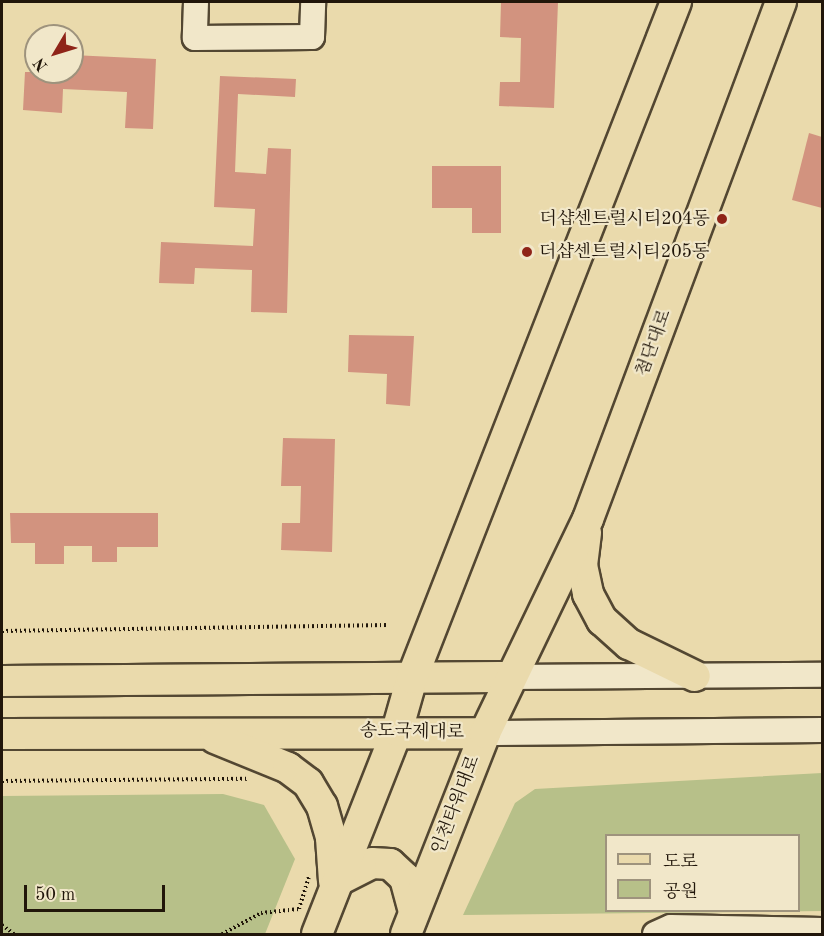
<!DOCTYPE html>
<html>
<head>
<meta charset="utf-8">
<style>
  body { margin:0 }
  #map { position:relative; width:824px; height:936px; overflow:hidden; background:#eadaac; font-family:"Old Standard TT","Noto Serif KR",serif }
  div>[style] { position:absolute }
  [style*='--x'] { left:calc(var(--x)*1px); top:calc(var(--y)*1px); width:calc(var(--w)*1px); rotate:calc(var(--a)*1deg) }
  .green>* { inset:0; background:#b7c089 }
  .building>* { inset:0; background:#d2937f }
  .path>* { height:4px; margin-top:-2px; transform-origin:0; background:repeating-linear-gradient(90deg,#21160a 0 1.5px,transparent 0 4.5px) }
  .roads { filter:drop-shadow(2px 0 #534732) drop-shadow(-2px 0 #534732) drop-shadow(0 2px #534732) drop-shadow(0 -2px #534732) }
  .minor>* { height:24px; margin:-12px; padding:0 12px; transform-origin:12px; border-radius:12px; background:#f1e7c9 }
  .major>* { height:30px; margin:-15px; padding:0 15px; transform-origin:15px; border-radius:15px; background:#eadaac }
  .dots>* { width:16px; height:16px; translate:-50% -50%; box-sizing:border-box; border:3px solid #f1e7c9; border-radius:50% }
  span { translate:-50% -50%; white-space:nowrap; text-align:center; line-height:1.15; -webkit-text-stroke:4.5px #f1e7c9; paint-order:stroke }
  .poi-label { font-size:18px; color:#21160a }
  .right { translate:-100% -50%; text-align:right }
  .left { translate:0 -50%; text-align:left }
  .street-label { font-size:18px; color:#21160a }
  .frame { position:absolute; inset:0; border:3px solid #21160a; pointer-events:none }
  .legend { position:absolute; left:605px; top:834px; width:195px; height:78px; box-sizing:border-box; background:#f1e7c9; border:2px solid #9e937d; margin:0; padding:8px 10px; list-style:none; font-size:18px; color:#21160a }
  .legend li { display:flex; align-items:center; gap:12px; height:30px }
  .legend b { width:30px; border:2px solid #9e937d }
  .north { position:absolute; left:24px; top:24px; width:60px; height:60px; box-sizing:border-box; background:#f1e7c9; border:2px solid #9e937d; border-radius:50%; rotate:232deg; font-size:16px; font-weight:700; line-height:24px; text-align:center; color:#21160a }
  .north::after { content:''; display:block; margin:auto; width:21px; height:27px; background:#8f2418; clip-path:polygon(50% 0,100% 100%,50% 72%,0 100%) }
  .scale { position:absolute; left:24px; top:885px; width:141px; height:27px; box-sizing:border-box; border:3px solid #21160a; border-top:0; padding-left:8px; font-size:18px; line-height:21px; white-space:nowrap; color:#21160a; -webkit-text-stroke:4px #f1e7c9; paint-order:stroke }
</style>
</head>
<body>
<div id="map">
  <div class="green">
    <div style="clip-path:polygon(evenodd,822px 773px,822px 911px,463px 915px,515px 803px,535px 789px,822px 773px,606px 836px,798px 836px,798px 910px,606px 910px,606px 836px)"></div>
    <div style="clip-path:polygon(223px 794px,264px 805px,295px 859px,265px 934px,2px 934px,2px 796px)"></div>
  </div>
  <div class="building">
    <div style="clip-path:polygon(501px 2px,558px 2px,554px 108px,499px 106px,500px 82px,520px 82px,521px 38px,500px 37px)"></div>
    <div style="clip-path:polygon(72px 55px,156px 59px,153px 129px,125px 128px,127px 92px,63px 89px,62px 113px,23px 110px,25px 72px,72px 72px)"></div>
    <div style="clip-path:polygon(220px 76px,296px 79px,295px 97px,238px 94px,235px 172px,266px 174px,268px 148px,291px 149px,287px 313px,251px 312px,252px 270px,195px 268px,194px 284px,159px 283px,161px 242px,253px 246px,255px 209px,214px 207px)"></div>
    <div style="clip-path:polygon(809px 133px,822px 137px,822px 208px,792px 200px)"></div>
    <div style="clip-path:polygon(432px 166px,501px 166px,501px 233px,472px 233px,472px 208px,432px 208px)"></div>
    <div style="clip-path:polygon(349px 335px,414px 336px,410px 406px,386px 404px,387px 374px,348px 372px)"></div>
    <div style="clip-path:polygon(283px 438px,335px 439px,332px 552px,281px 550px,282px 523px,300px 523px,301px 486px,281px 486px)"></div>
    <div style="clip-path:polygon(10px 513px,158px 513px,158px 547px,117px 547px,117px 562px,92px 562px,92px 546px,64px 546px,64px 564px,35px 564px,35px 543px,11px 543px)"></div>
  </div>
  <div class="path">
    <div style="--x:2;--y:631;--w:386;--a:-0.9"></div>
    <div style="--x:2;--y:781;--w:246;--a:-0.5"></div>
    <div style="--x:2;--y:925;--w:15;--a:37"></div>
    <div style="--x:222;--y:934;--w:44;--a:-28.3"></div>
    <div style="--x:261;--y:913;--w:38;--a:-6"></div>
    <div style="--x:299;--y:909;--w:34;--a:-73"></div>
  </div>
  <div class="roads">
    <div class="minor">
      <div style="--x:196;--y:2;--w:36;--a:92"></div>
      <div style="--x:195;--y:38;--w:117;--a:-0.5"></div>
      <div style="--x:312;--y:37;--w:35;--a:-88"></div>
      <div style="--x:509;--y:677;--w:313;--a:-0.4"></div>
      <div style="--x:485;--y:733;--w:337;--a:-0.5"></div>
      <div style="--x:655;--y:934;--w:17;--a:-24"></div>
      <div style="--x:671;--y:927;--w:151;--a:1.1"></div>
    </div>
    <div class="major">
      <div style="--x:586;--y:533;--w:32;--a:97"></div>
      <div style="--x:582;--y:565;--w:30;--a:78"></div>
      <div style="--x:588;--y:594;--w:30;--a:62"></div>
      <div style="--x:602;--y:620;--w:36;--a:42"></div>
      <div style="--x:629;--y:644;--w:73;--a:25.9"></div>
      <div style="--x:2;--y:681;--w:507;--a:-0.45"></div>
      <div style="--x:2;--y:734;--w:483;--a:-0.1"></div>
      <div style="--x:215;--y:738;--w:79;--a:22.3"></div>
      <div style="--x:288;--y:768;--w:25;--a:37"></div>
      <div style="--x:308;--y:783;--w:27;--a:59"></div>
      <div style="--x:322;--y:806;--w:33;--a:74"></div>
      <div style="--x:331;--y:838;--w:43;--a:86"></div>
      <div style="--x:339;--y:880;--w:37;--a:-27"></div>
      <div style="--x:372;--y:863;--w:18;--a:3"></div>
      <div style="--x:390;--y:864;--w:21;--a:43"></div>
      <div style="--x:405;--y:878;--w:35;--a:75"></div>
      <div style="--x:317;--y:934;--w:218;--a:-68.5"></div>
      <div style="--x:397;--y:731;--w:55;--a:-74.2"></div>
      <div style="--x:412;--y:678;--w:726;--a:-68.67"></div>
      <div style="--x:406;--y:934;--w:216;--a:-68.5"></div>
      <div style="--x:485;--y:733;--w:237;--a:-64.3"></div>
      <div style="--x:588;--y:519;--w:552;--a:-69.53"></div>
    </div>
  </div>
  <div class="dots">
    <div style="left:722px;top:219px;background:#8f2418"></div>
    <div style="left:527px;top:252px;background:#8f2418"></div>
  </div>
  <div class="poi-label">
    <span class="right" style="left:710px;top:219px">더샵센트럴시티204동</span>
    <span class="left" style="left:539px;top:252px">더샵센트럴시티205동</span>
  </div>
  <div class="street-label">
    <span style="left:654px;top:343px;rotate:-70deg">첨단대로</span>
    <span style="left:412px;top:732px;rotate:1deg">송도국제대로</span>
    <span style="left:456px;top:805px;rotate:-69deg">인천타워대로</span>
  </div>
  <div class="frame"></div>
  <ul class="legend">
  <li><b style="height:8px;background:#eadaac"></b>도로</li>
  <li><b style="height:16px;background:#b7c089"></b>공원</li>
  </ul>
  <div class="north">N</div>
  <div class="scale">50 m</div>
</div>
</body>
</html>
